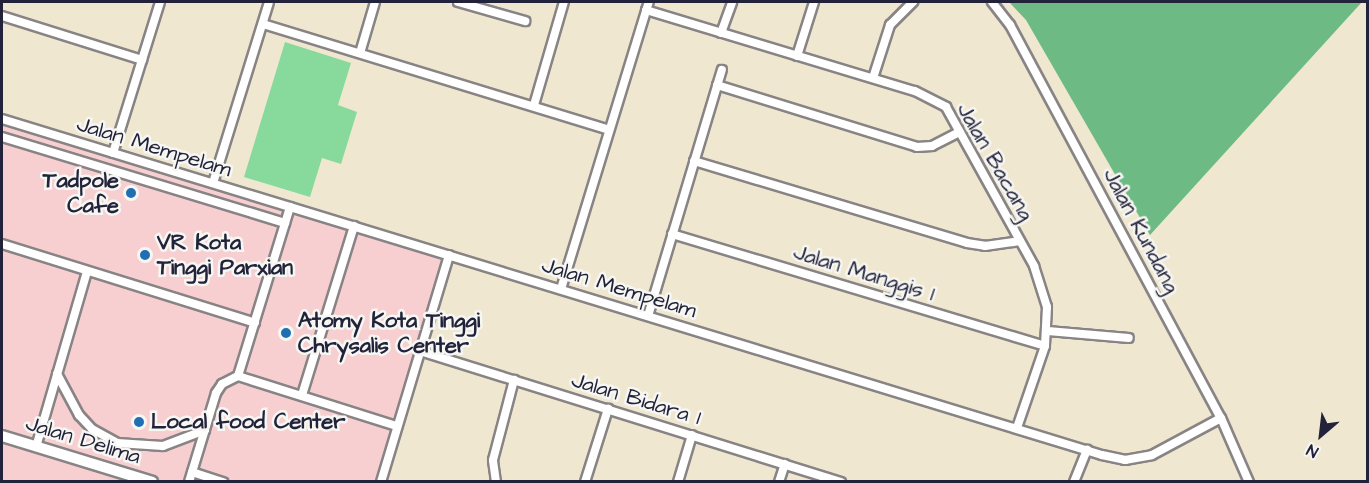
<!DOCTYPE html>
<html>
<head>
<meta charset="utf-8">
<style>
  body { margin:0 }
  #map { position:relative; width:1369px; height:483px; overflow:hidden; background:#efe7cf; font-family:"Architects Daughter",sans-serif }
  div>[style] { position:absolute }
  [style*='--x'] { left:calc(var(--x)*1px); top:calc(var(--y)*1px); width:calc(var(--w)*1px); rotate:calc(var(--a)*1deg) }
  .built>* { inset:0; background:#f7cfd1 }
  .green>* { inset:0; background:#87da9c }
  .forest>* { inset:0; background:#6dba84 }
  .roads { filter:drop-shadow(2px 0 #888485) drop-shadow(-2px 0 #888485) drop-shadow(0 2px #888485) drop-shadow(0 -2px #888485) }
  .minor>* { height:8px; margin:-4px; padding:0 4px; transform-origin:4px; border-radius:4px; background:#fff }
  .tertiary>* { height:10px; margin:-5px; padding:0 5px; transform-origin:5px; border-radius:5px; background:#fff }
  .dots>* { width:16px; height:16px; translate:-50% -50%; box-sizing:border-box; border:3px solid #f6f6f2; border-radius:50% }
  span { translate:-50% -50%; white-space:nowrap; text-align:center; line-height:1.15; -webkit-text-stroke:5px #f6f6f2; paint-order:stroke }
  .street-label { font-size:22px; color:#22223b }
  .poi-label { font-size:22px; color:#22223b; font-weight:700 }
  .right { translate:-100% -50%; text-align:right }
  .left { translate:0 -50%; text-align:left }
  .frame { position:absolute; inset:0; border:3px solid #22223b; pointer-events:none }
  .north { position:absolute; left:1291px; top:405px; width:60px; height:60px; -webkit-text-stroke:4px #f6f6f2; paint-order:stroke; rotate:208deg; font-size:16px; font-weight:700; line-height:24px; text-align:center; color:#22223b }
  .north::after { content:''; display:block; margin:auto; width:21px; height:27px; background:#22223b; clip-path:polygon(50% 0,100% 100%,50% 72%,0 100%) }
</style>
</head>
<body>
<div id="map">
  <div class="built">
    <div style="clip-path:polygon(2px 115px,454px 253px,384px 481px,2px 481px)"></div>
  </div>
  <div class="green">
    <div style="clip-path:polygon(285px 42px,351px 63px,338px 105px,357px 112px,341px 164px,322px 158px,310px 197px,244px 177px)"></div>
  </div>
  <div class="forest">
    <div style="clip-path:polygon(1009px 2px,1362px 2px,1150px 235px,1026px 20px)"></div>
  </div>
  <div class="roads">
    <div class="minor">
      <div style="--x:458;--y:2;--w:70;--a:15.8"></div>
      <div style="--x:992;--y:2;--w:29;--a:52"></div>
      <div style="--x:1010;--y:25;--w:446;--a:61.8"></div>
      <div style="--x:1221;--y:418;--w:70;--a:66.4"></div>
      <div style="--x:646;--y:10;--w:281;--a:16.8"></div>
      <div style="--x:915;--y:91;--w:35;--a:27"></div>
      <div style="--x:946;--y:107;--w:182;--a:61"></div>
      <div style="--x:1034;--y:266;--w:43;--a:72.4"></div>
      <div style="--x:1047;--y:307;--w:39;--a:93"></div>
      <div style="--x:1045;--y:346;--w:87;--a:108.9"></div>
      <div style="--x:2;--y:16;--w:147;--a:17.4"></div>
      <div style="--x:263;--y:24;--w:362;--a:17"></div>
      <div style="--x:721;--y:33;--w:33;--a:-70"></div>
      <div style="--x:360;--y:53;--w:53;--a:-73.6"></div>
      <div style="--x:797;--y:56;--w:57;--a:-72.5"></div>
      <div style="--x:873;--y:78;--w:56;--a:-72.2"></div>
      <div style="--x:890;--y:25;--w:33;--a:-45"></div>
      <div style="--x:717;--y:85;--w:209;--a:17.2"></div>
      <div style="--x:917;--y:147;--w:15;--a:-4"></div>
      <div style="--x:932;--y:146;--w:31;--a:-27"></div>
      <div style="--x:534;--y:105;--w:107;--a:-73.8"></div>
      <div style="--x:2;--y:119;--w:1150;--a:16.99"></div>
      <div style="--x:1102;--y:455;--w:24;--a:12"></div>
      <div style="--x:1125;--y:460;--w:27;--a:-10"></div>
      <div style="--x:1152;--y:455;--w:78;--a:-28.2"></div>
      <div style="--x:2;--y:137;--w:296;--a:16.9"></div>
      <div style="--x:113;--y:153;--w:158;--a:-72.7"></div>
      <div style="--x:694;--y:161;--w:285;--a:16.7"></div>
      <div style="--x:967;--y:243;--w:18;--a:9"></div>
      <div style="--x:985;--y:246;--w:35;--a:-8"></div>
      <div style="--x:213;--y:183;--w:189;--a:-72.8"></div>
      <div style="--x:672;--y:234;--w:389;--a:16.7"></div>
      <div style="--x:2;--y:244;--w:265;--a:17.3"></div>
      <div style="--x:561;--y:289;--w:300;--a:-73"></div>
      <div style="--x:648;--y:316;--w:257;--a:-73.3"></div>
      <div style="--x:1048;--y:331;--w:81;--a:4.9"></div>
      <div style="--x:420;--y:351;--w:441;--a:17.3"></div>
      <div style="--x:57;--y:374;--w:47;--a:61.8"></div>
      <div style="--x:79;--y:415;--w:19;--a:47"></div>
      <div style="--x:92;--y:429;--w:29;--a:29"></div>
      <div style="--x:117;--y:443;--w:46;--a:3.7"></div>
      <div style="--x:163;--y:446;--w:45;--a:-20.9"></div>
      <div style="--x:238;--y:376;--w:167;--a:17.5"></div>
      <div style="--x:302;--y:395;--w:177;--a:-72.9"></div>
      <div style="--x:36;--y:447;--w:183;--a:-73.8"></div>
      <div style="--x:192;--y:472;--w:33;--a:18"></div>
      <div style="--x:189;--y:482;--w:93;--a:-73.1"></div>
      <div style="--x:216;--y:393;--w:11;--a:-56"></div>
      <div style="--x:222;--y:384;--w:18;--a:-27"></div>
      <div style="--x:238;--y:376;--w:177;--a:-72.9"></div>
      <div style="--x:381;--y:482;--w:237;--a:-73.3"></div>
      <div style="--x:496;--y:482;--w:22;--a:-98"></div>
      <div style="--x:493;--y:460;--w:83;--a:-75.3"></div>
      <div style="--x:585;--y:482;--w:77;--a:-72.5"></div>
      <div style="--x:678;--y:482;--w:49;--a:-73.4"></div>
      <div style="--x:779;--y:482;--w:19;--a:-72"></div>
      <div style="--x:1074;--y:482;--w:35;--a:-68"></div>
    </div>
    <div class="tertiary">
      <div style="--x:2;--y:436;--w:157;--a:17"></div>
    </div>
  </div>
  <div class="dots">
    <div style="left:131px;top:193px;background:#1f6fb2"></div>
    <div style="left:145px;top:255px;background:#1f6fb2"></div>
    <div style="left:286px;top:333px;background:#1f6fb2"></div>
    <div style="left:139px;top:422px;background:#1f6fb2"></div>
  </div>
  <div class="street-label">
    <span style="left:154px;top:147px;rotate:17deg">Jalan Mempelam</span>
    <span style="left:995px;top:162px;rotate:60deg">Jalan Bacang</span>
    <span style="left:1141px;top:231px;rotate:62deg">Jalan Kundang</span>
    <span style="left:864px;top:273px;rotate:17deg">Jalan Manggis 1</span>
    <span style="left:619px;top:288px;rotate:17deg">Jalan Mempelam</span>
    <span style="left:636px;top:399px;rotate:17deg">Jalan Bidara 1</span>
    <span style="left:83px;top:440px;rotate:17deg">Jalan Delima</span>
  </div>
  <div class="poi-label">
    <span class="right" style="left:119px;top:193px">Tadpole<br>Cafe</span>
    <span class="left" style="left:157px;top:255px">VR Kota<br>Tinggi Parxian</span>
    <span class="left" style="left:298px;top:333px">Atomy Kota Tinggi<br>Chrysalis Center</span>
    <span class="left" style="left:151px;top:422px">Local food Center</span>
  </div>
  <div class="frame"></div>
  <div class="north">N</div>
</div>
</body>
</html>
